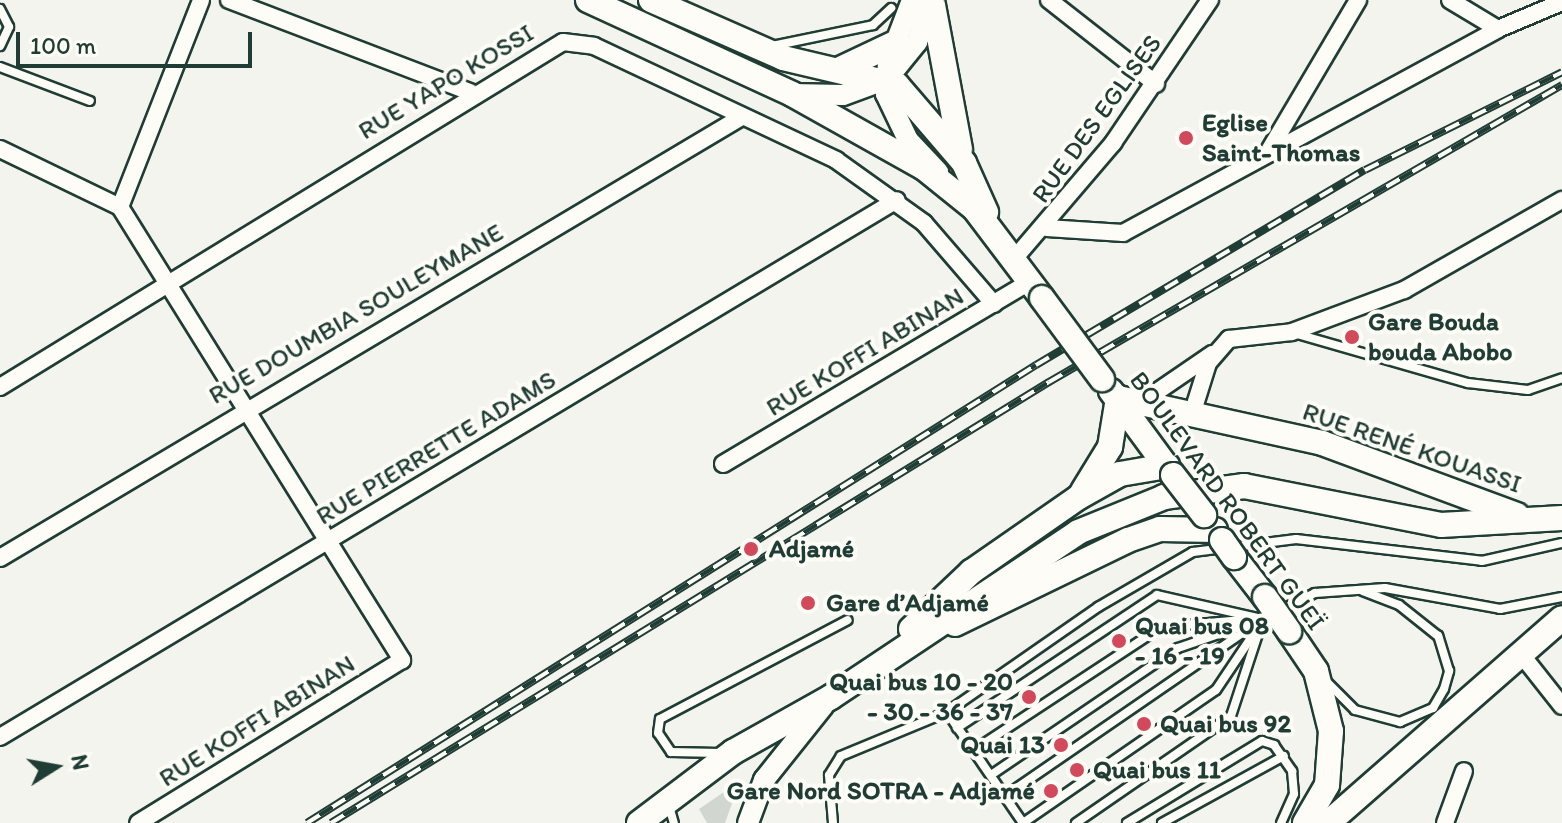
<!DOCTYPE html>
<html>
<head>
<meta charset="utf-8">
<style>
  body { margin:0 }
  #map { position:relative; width:1562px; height:823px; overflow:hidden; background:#f4f4ef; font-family:Itim,sans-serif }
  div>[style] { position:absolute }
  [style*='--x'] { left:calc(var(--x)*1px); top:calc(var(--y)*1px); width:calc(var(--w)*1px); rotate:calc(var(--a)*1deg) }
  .green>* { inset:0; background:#d1d6d1 }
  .roads { filter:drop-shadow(2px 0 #1f3d34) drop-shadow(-2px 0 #1f3d34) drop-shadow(0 2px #1f3d34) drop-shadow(0 -2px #1f3d34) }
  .service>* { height:8px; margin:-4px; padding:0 4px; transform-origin:4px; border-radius:4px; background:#fdfcf7 }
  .minor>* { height:16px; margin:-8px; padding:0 8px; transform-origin:8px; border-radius:8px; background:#fdfcf7 }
  .tertiary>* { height:20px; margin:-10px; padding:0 10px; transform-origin:10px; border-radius:10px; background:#fdfcf7 }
  .secondary>* { height:24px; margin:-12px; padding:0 12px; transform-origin:12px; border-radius:12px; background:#fdfcf7 }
  .rail>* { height:8px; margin-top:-4px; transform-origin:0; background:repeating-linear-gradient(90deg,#fdfcf7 0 15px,#1f3d34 0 30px); box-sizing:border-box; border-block:2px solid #1f3d34 }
  .bridges { filter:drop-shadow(2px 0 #1f3d34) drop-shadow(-2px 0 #1f3d34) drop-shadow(0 2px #1f3d34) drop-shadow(0 -2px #1f3d34) }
  .secondary-bridge>* { height:24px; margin:-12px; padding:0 12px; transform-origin:12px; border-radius:12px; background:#fdfcf7 }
  .dots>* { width:22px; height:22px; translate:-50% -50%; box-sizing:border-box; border:4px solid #fdfcf7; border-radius:50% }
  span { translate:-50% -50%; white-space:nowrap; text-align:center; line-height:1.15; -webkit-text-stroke:8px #fdfcf7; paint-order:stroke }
  .street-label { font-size:26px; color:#1f3d34 }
  .poi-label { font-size:26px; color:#1f3d34; font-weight:700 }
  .left { translate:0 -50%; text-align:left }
  .right { translate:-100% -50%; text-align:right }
  .north { position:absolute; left:16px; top:727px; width:80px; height:80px; -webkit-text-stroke:6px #fdfcf7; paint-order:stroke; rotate:79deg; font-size:22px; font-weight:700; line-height:32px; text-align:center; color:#1f3d34 }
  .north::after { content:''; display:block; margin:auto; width:28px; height:36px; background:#1f3d34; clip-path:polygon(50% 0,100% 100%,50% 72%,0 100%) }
  .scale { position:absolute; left:16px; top:32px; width:236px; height:36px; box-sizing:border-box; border:4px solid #1f3d34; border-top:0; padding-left:10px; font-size:24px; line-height:28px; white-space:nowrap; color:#1f3d34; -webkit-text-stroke:6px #fdfcf7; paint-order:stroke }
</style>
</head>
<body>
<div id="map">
  <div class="green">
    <div style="clip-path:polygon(740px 781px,725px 823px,707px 823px,699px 809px)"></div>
  </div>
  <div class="roads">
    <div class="service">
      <div style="--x:0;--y:9;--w:20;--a:63"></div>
      <div style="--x:9;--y:27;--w:21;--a:115"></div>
      <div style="--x:772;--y:46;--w:103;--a:-11.7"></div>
      <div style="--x:873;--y:25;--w:25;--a:-43"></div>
      <div style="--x:0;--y:67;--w:96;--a:20.7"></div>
      <div style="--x:1297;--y:334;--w:178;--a:16"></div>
      <div style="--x:1468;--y:383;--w:60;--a:6.7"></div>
      <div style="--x:1528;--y:390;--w:36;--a:-19"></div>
      <div style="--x:1326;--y:681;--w:41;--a:45"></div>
      <div style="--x:1355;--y:710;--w:47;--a:14.9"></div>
      <div style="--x:1400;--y:722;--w:36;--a:-23"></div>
      <div style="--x:1433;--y:708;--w:22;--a:-60"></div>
      <div style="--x:1444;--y:689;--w:19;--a:-74"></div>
      <div style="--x:1449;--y:671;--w:37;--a:-107"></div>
      <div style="--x:1438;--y:636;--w:50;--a:-141.5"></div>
      <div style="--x:1399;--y:605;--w:39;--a:-159"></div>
      <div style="--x:947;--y:712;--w:135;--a:55.6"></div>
      <div style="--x:957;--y:728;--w:240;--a:-33.6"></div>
      <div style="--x:1157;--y:595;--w:109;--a:12.8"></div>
      <div style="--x:974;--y:750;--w:224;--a:-33.3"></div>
      <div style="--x:1161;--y:627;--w:94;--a:-4.9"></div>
      <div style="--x:720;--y:753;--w:49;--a:-178.8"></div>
      <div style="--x:671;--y:752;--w:23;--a:-124"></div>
      <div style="--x:658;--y:733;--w:14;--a:-82"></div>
      <div style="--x:660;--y:719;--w:212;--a:-27.8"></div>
      <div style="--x:991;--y:775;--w:226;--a:-34.2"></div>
      <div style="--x:1178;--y:648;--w:77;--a:-18.9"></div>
      <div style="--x:1005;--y:796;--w:313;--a:-34.5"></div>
      <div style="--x:1263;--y:619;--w:58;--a:-26.6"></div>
      <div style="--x:1315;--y:593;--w:70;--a:-4.1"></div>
      <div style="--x:1385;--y:588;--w:117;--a:10.3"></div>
      <div style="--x:1500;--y:609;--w:63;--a:-11"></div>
      <div style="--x:669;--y:806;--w:18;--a:74"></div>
      <div style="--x:833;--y:823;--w:48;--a:-94.8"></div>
      <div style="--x:829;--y:775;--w:22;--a:-58"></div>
      <div style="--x:841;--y:756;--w:115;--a:-22.5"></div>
      <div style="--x:947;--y:712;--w:184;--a:-34.8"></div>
      <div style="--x:1098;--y:607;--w:110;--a:-30.1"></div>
      <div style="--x:1193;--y:552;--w:104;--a:-7.2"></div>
      <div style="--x:1296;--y:539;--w:187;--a:6.7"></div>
      <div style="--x:1482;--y:561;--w:82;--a:-12.7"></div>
      <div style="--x:1023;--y:823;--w:234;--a:-34.6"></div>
      <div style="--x:1216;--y:690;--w:77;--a:-56.1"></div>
      <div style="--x:1076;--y:823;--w:188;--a:-34.6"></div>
      <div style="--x:1231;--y:716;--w:89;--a:-71.8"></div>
      <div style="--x:1127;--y:823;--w:158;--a:-31.3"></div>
      <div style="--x:1262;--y:741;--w:13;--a:18"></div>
      <div style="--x:1274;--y:745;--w:32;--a:55"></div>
      <div style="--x:1292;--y:771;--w:23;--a:85"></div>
      <div style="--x:1294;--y:794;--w:32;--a:114"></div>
      <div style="--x:1162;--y:823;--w:139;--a:-28.8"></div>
    </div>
    <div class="minor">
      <div style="--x:229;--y:0;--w:258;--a:20.9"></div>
      <div style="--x:1049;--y:0;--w:136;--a:38.1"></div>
      <div style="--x:1498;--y:29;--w:69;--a:-22.9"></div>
      <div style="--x:0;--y:149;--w:133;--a:25.8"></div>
      <div style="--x:120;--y:207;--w:534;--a:58.1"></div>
      <div style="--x:402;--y:660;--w:310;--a:148.3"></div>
      <div style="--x:1270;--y:149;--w:173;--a:-59.4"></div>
      <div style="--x:120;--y:207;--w:222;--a:-68.6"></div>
      <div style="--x:1047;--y:228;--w:76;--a:3.8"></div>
      <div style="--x:1123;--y:233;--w:427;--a:-28.5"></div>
      <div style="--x:1498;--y:29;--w:56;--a:-148.9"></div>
      <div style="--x:1014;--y:259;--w:153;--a:-49.5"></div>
      <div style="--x:1113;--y:143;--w:173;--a:-55.9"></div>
      <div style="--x:0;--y:387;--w:660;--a:-31.5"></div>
      <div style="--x:563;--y:42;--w:31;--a:7"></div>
      <div style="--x:594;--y:46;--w:268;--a:25.2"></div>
      <div style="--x:836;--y:160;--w:108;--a:35.6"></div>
      <div style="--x:924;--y:223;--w:107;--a:49.2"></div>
      <div style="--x:1142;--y:402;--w:85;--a:-34.4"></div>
      <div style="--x:1193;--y:411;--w:50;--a:-72.6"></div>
      <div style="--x:1208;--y:363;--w:32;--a:-49"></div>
      <div style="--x:1229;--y:339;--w:63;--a:-6.3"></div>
      <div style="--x:1292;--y:332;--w:120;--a:-20.6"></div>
      <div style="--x:1404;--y:290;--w:182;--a:-29.7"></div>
      <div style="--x:723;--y:464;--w:358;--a:-30.7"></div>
      <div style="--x:0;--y:558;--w:861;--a:-30.74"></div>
      <div style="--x:1521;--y:654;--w:66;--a:51.7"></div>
      <div style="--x:0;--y:737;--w:1045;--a:-30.91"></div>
      <div style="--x:1445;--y:823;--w:55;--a:-69.9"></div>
    </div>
    <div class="tertiary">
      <div style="--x:912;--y:0;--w:67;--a:110.9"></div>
      <div style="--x:888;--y:63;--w:31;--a:94"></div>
      <div style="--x:886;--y:94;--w:51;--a:64.4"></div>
      <div style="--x:908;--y:140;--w:44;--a:46.8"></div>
      <div style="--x:792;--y:94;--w:51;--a:1.1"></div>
      <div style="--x:843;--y:95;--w:47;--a:-20"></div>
      <div style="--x:887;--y:79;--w:48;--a:-51"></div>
      <div style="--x:917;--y:42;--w:45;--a:-70.3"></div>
      <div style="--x:748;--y:823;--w:46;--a:-69.6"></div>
      <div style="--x:764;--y:780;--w:95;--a:-51.4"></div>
    </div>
    <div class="secondary">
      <div style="--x:588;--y:0;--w:225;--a:24.7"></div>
      <div style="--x:792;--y:94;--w:151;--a:29.3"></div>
      <div style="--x:924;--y:168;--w:64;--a:38.7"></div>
      <div style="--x:974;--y:208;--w:113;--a:52.9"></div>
      <div style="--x:651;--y:0;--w:144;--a:23.7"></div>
      <div style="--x:783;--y:58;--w:117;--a:13.3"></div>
      <div style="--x:897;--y:85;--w:103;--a:49.3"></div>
      <div style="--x:964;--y:163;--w:54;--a:65.8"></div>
      <div style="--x:933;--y:5;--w:147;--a:79.4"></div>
      <div style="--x:842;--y:68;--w:59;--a:-25.3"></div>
      <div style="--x:1111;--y:391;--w:103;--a:53.7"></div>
      <div style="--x:1118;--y:398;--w:209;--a:12.4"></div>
      <div style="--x:1322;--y:443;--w:208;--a:20.3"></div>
      <div style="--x:1083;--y:491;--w:52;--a:-58.5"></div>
      <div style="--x:1110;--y:447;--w:50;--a:-80.7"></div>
      <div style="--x:1234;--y:557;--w:51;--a:52.2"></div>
      <div style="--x:955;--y:624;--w:192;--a:-25.9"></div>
      <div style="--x:1128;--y:540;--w:34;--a:-19"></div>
      <div style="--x:1160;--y:529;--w:55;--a:1"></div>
      <div style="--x:911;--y:629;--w:83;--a:-43.5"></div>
      <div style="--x:971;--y:572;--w:131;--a:-34.8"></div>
      <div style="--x:1079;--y:497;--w:47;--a:-29.3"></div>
      <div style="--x:1120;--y:474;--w:48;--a:-9.7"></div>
      <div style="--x:1289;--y:631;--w:48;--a:56"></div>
      <div style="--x:1316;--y:671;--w:62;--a:76"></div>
      <div style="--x:1331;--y:731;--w:54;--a:94.2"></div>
      <div style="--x:1327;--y:785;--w:44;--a:120.1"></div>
      <div style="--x:639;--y:823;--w:118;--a:-37.1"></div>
      <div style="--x:733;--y:752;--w:112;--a:-29.3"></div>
      <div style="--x:831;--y:697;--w:297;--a:-33.7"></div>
      <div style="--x:1078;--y:532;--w:93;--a:-22.1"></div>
      <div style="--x:1164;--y:497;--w:81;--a:-7.8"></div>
      <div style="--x:1244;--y:486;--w:201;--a:11.2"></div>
      <div style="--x:1441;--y:525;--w:121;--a:-3.3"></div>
      <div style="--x:1328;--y:823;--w:311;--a:-41.2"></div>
    </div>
  </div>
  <div class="rail">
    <div style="--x:307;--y:823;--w:861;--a:-32.14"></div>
    <div style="--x:1036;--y:365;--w:382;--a:-30.7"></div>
    <div style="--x:1365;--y:170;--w:220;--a:-26.4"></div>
    <div style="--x:331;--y:823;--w:843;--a:-31.56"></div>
    <div style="--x:1049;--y:382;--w:593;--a:-30.07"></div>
  </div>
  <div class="bridges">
    <div class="secondary-bridge">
      <div style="--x:1042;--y:298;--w:101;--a:53.5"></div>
      <div style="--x:1173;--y:475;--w:51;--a:52.2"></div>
      <div style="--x:1222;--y:540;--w:21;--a:55"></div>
      <div style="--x:1265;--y:597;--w:42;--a:54.8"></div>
    </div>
  </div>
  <div class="dots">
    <div style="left:1186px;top:138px;background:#d1495b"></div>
    <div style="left:1352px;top:337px;background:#d1495b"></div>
    <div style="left:751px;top:549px;background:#d1495b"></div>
    <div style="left:808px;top:603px;background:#d1495b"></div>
    <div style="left:1119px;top:641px;background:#d1495b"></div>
    <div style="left:1029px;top:697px;background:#d1495b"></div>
    <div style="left:1144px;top:724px;background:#d1495b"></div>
    <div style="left:1061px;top:745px;background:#d1495b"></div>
    <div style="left:1077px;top:770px;background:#d1495b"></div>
    <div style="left:1051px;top:791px;background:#d1495b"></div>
  </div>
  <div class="street-label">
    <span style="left:446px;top:82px;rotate:-31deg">RUE YAPO KOSSI</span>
    <span style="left:1097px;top:119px;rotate:-54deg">RUE DES EGLISES</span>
    <span style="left:356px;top:314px;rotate:-30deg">RUE DOUMBIA SOULEYMANE</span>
    <span style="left:865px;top:352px;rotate:-31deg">RUE KOFFI ABINAN</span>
    <span style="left:436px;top:448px;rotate:-31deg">RUE PIERRETTE ADAMS</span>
    <span style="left:1412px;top:448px;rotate:19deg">RUE RENÉ KOUASSI</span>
    <span style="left:1227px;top:501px;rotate:54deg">BOULEVARD ROBERT GUEÏ</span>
    <span style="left:257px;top:721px;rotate:-32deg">RUE KOFFI ABINAN</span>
  </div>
  <div class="poi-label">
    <span class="left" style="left:1202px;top:138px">Eglise<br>Saint-Thomas</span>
    <span class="left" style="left:1368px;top:337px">Gare Bouda<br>bouda Abobo</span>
    <span class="left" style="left:769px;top:549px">Adjamé</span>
    <span class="left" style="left:826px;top:603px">Gare d’Adjamé</span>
    <span class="left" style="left:1135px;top:641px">Quai bus 08<br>- 16 - 19</span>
    <span class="right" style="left:1013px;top:697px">Quai bus 10 - 20<br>- 30 - 36 - 37</span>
    <span class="left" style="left:1160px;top:724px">Quai bus 92</span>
    <span class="right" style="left:1045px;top:745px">Quai 13</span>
    <span class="left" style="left:1093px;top:770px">Quai bus 11</span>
    <span class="right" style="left:1035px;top:791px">Gare Nord SOTRA - Adjamé</span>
  </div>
  <div class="north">N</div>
  <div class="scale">100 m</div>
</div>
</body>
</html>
